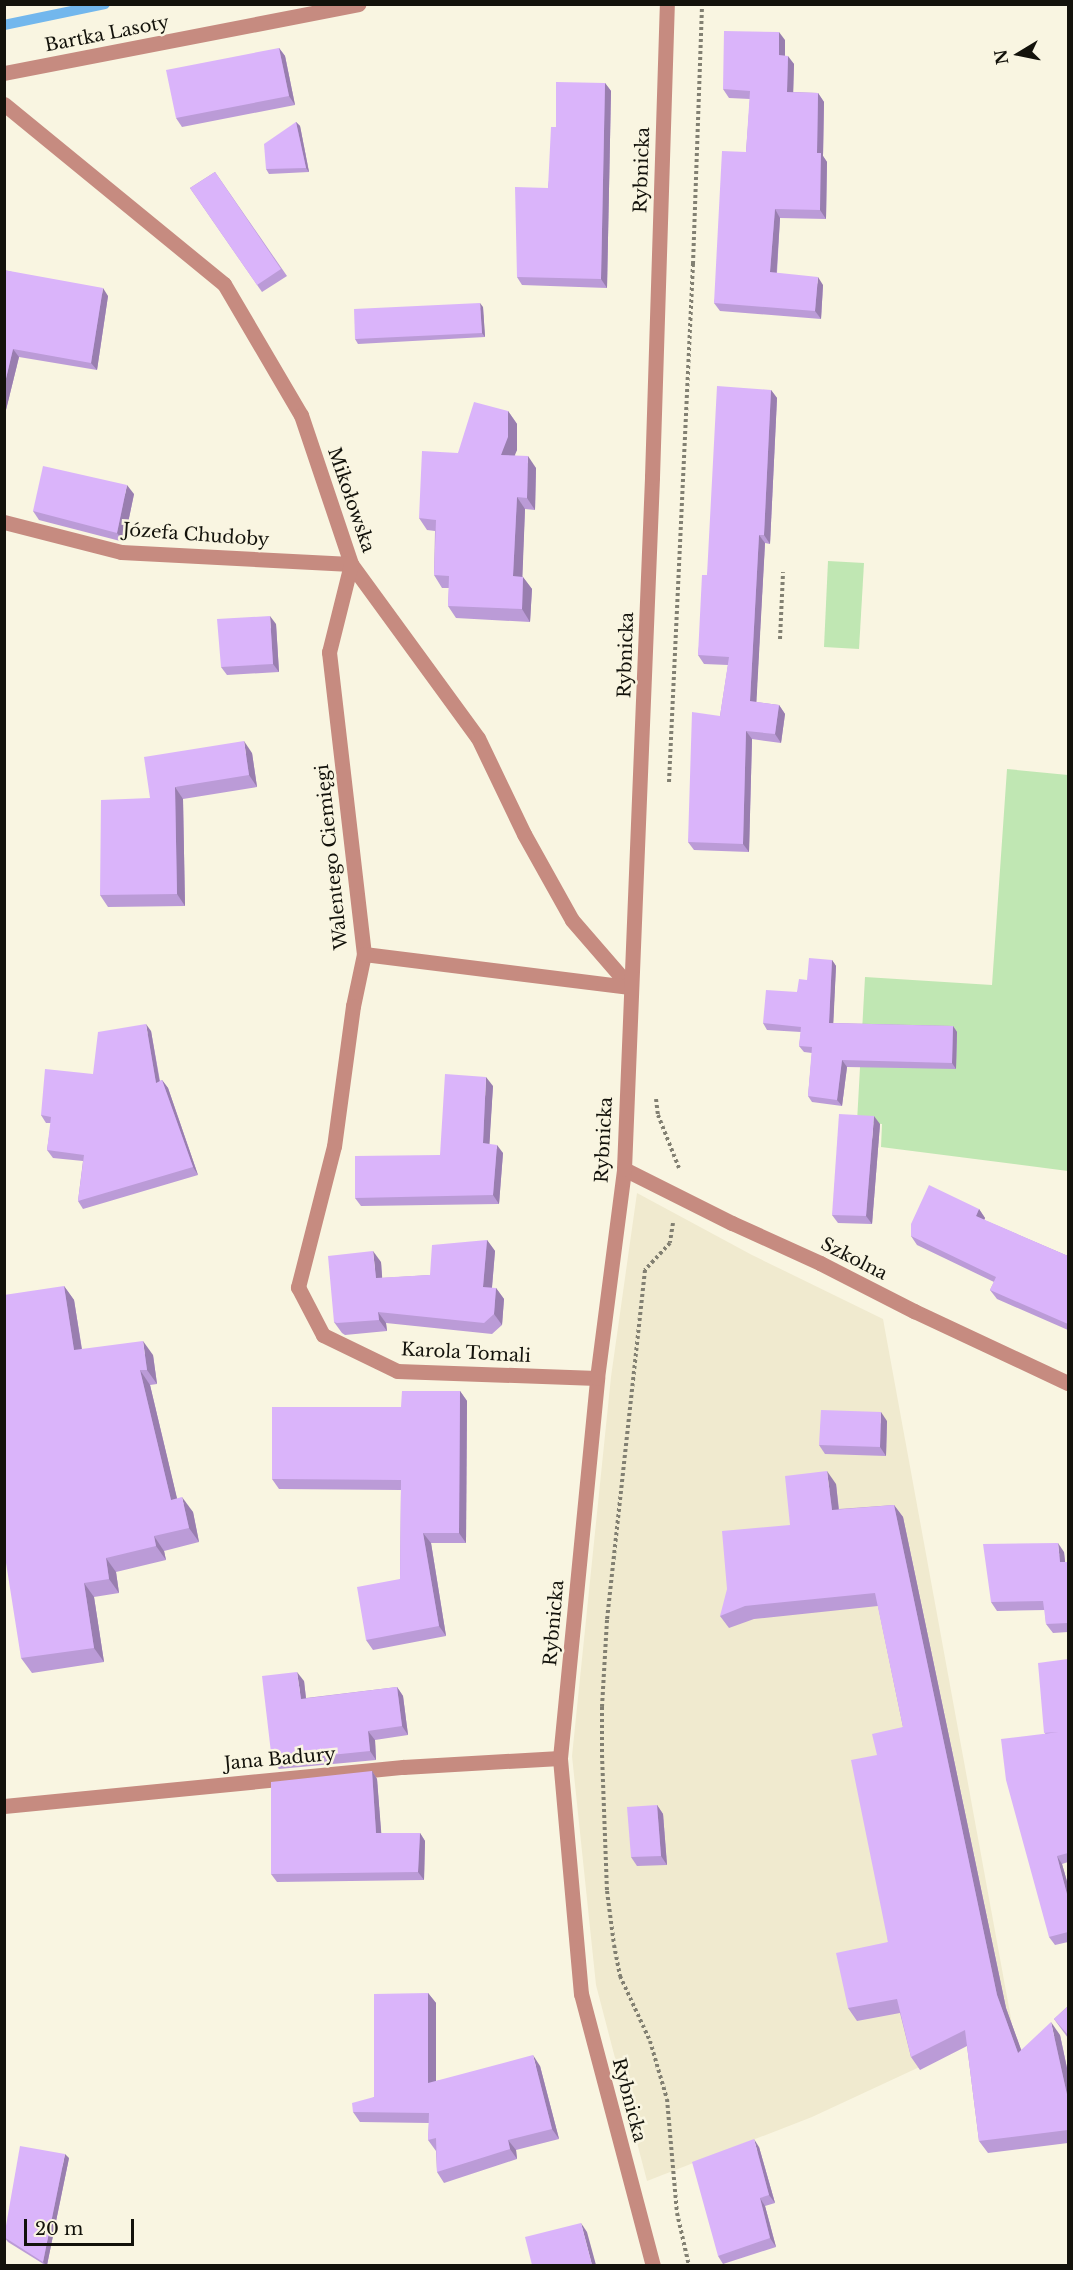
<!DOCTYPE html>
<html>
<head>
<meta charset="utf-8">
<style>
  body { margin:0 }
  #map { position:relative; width:1073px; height:2270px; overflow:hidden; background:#f9f5e1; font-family:"Libre Baskerville",serif }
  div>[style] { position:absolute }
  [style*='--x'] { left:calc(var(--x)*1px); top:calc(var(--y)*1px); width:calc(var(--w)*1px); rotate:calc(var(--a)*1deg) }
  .built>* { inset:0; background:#f0eacf }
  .green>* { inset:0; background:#c0e7b3 }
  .stream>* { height:10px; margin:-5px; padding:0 5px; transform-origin:5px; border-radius:5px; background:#72b7ed }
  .path>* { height:4px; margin-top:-2px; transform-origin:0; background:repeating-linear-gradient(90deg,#828072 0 3px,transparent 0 6px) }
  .minor>* { height:15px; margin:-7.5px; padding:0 7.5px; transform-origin:7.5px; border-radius:7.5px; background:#c68b80 }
  .wall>* { inset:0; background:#bb9bd7 }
  .shaded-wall>* { inset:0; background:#997eaf }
  .building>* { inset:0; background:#dab4fa }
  span { translate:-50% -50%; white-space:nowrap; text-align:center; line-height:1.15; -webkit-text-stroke:5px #f9f5e1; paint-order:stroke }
  .street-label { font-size:18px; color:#13120b }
  .frame { position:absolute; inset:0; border:6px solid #13120b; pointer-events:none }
  .north { position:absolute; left:989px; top:24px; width:60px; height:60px; -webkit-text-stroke:4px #f9f5e1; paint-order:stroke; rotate:260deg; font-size:16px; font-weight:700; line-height:24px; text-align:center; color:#13120b }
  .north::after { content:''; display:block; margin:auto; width:21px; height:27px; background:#13120b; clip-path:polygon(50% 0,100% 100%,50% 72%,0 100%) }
  .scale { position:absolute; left:24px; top:2219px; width:110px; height:27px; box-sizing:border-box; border:3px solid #13120b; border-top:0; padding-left:8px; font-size:18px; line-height:21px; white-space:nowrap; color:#13120b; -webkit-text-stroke:4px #f9f5e1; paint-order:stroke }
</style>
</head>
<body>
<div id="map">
  <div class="built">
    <div style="clip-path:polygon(637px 1193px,752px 1255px,883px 1319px,1012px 2024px,812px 2117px,647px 2181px,596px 1985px,572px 1756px,611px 1377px)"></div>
  </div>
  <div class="green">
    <div style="clip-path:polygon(828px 561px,864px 563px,859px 649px,824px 647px)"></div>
    <div style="clip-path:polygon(1007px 769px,1068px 775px,1068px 1171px,881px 1147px,882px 1124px,857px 1122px,865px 977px,992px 985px)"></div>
  </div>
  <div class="stream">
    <div style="--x:4;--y:25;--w:103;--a:-11.7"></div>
  </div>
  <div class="path">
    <div style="--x:780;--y:639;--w:67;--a:-87.4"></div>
    <div style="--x:669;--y:782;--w:519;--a:-87.35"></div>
    <div style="--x:693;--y:264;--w:260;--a:-88"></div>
    <div style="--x:656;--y:1099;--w:16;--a:83"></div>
    <div style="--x:658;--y:1115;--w:57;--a:68.4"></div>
    <div style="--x:673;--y:1223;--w:20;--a:99"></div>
    <div style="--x:670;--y:1243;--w:37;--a:133"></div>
    <div style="--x:645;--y:1270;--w:352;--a:96.2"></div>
    <div style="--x:607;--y:1620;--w:87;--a:93.3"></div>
    <div style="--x:602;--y:1707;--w:48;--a:90"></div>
    <div style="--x:602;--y:1755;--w:136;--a:87.9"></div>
    <div style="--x:607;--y:1891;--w:54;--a:82.6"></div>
    <div style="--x:614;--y:1945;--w:32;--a:79"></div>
    <div style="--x:620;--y:1976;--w:72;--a:65.2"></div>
    <div style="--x:650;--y:2041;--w:60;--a:73.7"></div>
    <div style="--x:667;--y:2099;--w:114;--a:85"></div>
    <div style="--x:677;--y:2213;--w:54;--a:77.2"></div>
  </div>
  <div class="minor">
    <div style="--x:4;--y:73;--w:361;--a:-11"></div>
    <div style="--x:4;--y:104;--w:284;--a:39.3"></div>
    <div style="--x:224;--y:284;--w:152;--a:59.6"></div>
    <div style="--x:301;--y:415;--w:157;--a:71.4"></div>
    <div style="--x:351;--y:564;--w:215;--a:53.9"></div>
    <div style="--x:478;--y:738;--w:106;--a:64.4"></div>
    <div style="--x:524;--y:834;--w:98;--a:60.8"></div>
    <div style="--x:572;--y:920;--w:89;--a:49.1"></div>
    <div style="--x:4;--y:522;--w:121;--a:14.4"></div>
    <div style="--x:121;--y:552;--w:230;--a:3"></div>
    <div style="--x:351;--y:564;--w:91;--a:104"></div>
    <div style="--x:329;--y:652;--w:304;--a:83.4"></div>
    <div style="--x:364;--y:954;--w:53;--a:101.9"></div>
    <div style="--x:353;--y:1006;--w:141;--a:97.7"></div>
    <div style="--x:334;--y:1146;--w:146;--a:104.3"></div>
    <div style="--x:298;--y:1287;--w:54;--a:62.5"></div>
    <div style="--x:323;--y:1335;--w:82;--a:25.9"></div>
    <div style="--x:397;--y:1371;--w:200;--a:2"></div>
    <div style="--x:364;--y:954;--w:268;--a:7.1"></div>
    <div style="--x:624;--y:1169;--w:121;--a:26.6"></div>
    <div style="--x:732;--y:1223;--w:97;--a:24.4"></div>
    <div style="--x:820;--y:1263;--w:106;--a:27.1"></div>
    <div style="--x:914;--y:1311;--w:170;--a:25.1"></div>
    <div style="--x:4;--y:1806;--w:401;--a:-5.6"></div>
    <div style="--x:403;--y:1767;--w:157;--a:-3.3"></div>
    <div style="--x:653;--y:2266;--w:281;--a:-104.8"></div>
    <div style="--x:581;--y:1994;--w:237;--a:-95.1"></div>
    <div style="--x:560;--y:1758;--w:382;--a:-84.4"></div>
    <div style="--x:597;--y:1378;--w:211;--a:-82.6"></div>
    <div style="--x:624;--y:1169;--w:693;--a:-87.68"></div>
    <div style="--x:652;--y:477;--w:473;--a:-88.2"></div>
  </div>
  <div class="wall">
    <div style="clip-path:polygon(785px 40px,785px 56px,794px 64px,793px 92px,818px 93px,824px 102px,823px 156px,827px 162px,826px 219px,780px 218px,777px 273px,823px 285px,821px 319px,720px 311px,714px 303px,746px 152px,750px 99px,729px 98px,723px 89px)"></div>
    <div style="clip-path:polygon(279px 48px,285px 56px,295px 105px,182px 127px,176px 118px)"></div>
    <div style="clip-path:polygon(605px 83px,611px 91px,607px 288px,522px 285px,517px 277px,548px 188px,556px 127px)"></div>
    <div style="clip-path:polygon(296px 122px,300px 126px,309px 172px,269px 174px,266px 169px)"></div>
    <div style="clip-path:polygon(215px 172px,287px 276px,262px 292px,190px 188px)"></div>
    <div style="clip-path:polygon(4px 270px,108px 296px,97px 370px,19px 357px,4px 418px)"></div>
    <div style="clip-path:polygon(483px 307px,485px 337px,358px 344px,355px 339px)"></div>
    <div style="clip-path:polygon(771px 390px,777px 398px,770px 544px,765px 543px,756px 702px,779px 705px,785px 714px,781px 743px,752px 739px,749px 852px,694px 850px,688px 842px,720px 716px,728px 665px,704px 664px,698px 655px,707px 575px)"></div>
    <div style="clip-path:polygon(508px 411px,517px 424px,517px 450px,514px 455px,536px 468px,535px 510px,525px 509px,522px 576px,532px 589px,530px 622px,456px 618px,448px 606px,449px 588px,442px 588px,434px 575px,435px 531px,427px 530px,419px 518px,458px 453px)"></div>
    <div style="clip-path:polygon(134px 494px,124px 542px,39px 520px,33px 511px)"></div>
    <div style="clip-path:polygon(276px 624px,279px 672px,227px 675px,221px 667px)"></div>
    <div style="clip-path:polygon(252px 753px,257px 787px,183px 799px,185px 906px,108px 907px,100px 895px,150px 798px)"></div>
    <div style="clip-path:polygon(832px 960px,836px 966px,833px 1023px,953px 1026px,957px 1032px,956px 1069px,847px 1067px,842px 1106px,812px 1102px,808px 1096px,812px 1053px,804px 1052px,799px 1046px,801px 1032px,767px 1030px,763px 1023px,797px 992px,807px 980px)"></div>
    <div style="clip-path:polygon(151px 1031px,160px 1081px,162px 1080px,168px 1088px,198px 1175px,83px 1209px,78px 1201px,83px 1161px,53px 1158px,47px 1150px,51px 1123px,46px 1123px,41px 1115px,93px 1074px)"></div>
    <div style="clip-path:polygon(493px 1086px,489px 1144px,503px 1153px,499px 1204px,361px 1206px,355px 1198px,440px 1155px)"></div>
    <div style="clip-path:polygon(880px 1124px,872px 1224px,838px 1223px,832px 1215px)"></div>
    <div style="clip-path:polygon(979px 1209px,985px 1218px,984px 1220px,1068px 1256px,1068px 1330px,997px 1299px,990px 1290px,994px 1282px,917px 1245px,911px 1236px)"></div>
    <div style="clip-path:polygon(487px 1240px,495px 1251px,492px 1288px,496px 1288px,504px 1299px,502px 1325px,492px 1334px,386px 1323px,387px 1331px,345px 1335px,342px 1333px,334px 1322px,381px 1262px,382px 1278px,430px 1275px)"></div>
    <div style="clip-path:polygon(64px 1286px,74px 1300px,82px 1349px,153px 1355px,157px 1384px,150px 1385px,177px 1499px,193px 1512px,199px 1542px,164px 1551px,166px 1560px,116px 1572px,119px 1593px,94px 1597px,104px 1662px,32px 1673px,21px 1658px)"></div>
    <div style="clip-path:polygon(460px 1391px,467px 1401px,466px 1543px,431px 1543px,446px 1636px,373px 1650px,366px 1640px,400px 1579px,401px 1490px,279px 1489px,272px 1479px,401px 1407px)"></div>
    <div style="clip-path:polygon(887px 1421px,886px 1456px,825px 1454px,819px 1445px)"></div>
    <div style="clip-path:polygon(836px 1484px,839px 1509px,894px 1505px,903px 1517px,1006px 2008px,1021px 2050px,1060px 2035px,1068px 2073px,1068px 2143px,988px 2153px,979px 2141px,967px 2046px,920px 2070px,911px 2057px,900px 2013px,857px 2021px,848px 2008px,888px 1942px,877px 1755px,903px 1727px,878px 1606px,754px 1619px,729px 1628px,720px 1616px,790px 1525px)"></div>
    <div style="clip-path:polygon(1064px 1552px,1065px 1562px,1068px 1562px,1068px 1632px,1053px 1633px,1046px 1624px,1045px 1610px,997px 1611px,991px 1602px)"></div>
    <div style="clip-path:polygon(1068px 1659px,1068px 1862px,1062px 1864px,1068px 1885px,1068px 1942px,1055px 1945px,1049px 1937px,1045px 1734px)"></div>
    <div style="clip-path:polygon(304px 1681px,306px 1698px,397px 1687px,403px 1696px,408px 1735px,375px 1740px,376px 1760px,279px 1769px,272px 1761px)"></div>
    <div style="clip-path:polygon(372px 1771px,377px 1779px,381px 1833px,420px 1833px,425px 1841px,424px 1880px,277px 1882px,271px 1874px)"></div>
    <div style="clip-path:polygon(657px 1805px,663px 1814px,667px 1865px,637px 1866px,631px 1857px)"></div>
    <div style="clip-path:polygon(428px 1993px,436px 2003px,436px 2081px,540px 2066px,559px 2139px,516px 2150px,517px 2159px,444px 2183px,437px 2172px,436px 2150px,436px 2151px,428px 2140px,429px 2123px,360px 2122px,353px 2112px,374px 2097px)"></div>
    <div style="clip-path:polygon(1068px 2006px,1068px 2038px,1054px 2019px)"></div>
    <div style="clip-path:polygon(759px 2147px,775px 2203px,765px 2206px,776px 2247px,723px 2264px,718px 2256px)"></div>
    <div style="clip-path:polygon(69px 2158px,47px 2265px,45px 2265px,8px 2242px,4px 2237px)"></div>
  </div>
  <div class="shaded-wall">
    <div style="clip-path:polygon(779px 32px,785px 40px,785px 64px,779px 55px)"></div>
    <div style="clip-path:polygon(279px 48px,285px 56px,295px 105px,289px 96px)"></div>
    <div style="clip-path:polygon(788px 56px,794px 64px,793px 100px,787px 92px)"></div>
    <div style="clip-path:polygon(605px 83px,611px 91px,607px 288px,601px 279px)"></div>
    <div style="clip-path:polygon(818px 93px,824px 102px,823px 156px,827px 162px,826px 219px,820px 210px,817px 153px)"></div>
    <div style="clip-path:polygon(296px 122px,300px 126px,309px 172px,306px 168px)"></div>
    <div style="clip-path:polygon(775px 209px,780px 218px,776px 281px,770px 272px)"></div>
    <div style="clip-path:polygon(818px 277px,823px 285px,821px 319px,815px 311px)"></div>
    <div style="clip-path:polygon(103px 288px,108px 296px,97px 370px,91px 363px)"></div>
    <div style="clip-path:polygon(480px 303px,483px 307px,485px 337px,482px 333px)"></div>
    <div style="clip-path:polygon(13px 349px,19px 357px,4px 418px,4px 387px)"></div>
    <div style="clip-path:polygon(771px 390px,777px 398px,770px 544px,764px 535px)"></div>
    <div style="clip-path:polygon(508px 411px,517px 424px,517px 450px,510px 467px,501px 455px)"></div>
    <div style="clip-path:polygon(528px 456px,536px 468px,535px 510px,527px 498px)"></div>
    <div style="clip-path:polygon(127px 485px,134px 494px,124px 542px,117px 533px)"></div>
    <div style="clip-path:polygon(517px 497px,525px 509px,522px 588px,513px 576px)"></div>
    <div style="clip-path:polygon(759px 535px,765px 543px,756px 710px,750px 701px)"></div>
    <div style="clip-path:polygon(523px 577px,532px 589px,530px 622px,522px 609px)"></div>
    <div style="clip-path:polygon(270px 616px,276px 624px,279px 672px,273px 664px)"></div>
    <div style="clip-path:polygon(779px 705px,785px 714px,781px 743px,775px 734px)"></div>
    <div style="clip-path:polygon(746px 731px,752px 739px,749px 852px,743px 844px)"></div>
    <div style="clip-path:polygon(244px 741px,252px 753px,257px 787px,249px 775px)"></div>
    <div style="clip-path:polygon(175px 787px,183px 799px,185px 906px,177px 894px)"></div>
    <div style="clip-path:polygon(832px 960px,836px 966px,833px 1030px,829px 1023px)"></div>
    <div style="clip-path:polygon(146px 1024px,151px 1031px,161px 1090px,156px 1083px)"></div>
    <div style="clip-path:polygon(953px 1026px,957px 1032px,956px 1069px,952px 1063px)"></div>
    <div style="clip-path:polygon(842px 1060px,847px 1067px,842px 1106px,837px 1100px)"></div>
    <div style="clip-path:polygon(486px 1077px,493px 1086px,489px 1152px,483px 1143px)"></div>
    <div style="clip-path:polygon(162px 1080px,168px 1088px,198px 1175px,193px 1167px)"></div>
    <div style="clip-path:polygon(874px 1116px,880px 1124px,872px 1224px,866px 1216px)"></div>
    <div style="clip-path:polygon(497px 1145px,503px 1153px,499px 1204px,493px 1195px)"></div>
    <div style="clip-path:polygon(979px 1209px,985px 1218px,982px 1225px,976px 1216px)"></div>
    <div style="clip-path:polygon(487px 1240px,495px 1251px,491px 1298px,483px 1287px)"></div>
    <div style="clip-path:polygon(373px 1251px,381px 1262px,383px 1289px,376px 1278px)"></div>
    <div style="clip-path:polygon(64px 1286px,74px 1300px,84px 1364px,74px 1350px)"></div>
    <div style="clip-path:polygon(496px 1288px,504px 1299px,502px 1325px,494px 1314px)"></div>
    <div style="clip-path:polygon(378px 1312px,386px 1323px,387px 1331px,379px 1320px)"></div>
    <div style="clip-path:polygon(143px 1341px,153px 1355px,157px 1384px,147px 1370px)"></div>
    <div style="clip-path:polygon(140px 1370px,150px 1385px,181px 1515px,171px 1500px)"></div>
    <div style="clip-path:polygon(460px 1391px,467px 1401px,466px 1543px,459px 1533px)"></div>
    <div style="clip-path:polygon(881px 1412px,887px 1421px,886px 1456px,880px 1447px)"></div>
    <div style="clip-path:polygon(827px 1471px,836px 1484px,840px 1523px,832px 1510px)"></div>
    <div style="clip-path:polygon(182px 1497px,193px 1512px,199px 1542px,189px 1528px)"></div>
    <div style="clip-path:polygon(894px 1505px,903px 1517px,1006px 2008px,1027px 2066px,1018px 2053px,997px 1995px)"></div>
    <div style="clip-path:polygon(423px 1533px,431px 1543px,446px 1636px,439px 1626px)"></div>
    <div style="clip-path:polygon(154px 1536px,164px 1551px,166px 1560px,156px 1546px)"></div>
    <div style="clip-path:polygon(1058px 1543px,1064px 1552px,1066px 1571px,1060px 1562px)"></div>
    <div style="clip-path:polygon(106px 1558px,116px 1572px,119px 1593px,109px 1579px)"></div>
    <div style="clip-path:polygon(84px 1583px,94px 1597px,104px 1662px,94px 1648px)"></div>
    <div style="clip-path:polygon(297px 1672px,304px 1681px,307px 1708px,301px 1699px)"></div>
    <div style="clip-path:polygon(397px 1687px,403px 1696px,408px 1735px,402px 1726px)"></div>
    <div style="clip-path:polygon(368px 1731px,375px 1740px,376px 1760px,370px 1751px)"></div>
    <div style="clip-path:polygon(372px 1771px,377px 1779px,382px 1842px,376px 1833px)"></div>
    <div style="clip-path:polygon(657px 1805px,663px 1814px,667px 1865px,661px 1856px)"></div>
    <div style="clip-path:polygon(420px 1833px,425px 1841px,424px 1880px,418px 1872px)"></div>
    <div style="clip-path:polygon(1057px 1856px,1062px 1864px,1068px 1885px,1068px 1898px)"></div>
    <div style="clip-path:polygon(428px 1993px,436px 2003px,436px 2093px,428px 2083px)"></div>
    <div style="clip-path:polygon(1051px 2022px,1060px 2035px,1068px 2073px,1068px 2099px)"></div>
    <div style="clip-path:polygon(533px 2055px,540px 2066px,559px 2139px,552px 2129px)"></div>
    <div style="clip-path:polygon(754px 2139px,759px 2147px,775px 2203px,769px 2195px)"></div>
    <div style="clip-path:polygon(508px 2140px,516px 2150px,517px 2159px,510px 2149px)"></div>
    <div style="clip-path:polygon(65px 2154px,69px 2158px,47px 2265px,46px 2265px,43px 2262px)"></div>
    <div style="clip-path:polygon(760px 2198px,765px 2206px,776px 2247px,770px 2238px)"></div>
    <div style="clip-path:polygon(581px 2223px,587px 2232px,596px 2265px,592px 2265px)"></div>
  </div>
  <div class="building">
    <div style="clip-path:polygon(724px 31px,779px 32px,779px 55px,788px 56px,787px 92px,818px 93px,817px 153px,821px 153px,820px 210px,775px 209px,770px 272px,818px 277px,815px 311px,714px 303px,722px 151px,746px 152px,750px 91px,723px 89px)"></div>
    <div style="clip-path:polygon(279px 48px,289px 96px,176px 118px,166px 70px)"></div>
    <div style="clip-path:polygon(556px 82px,605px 83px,601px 279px,517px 277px,515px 187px,548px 188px,551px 127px,556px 127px)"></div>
    <div style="clip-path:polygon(296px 122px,306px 168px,266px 169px,264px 144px)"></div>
    <div style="clip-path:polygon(215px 172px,281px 269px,257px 285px,190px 188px)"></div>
    <div style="clip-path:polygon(4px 270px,103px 288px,91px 363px,13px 349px,4px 387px)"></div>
    <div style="clip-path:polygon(480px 303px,482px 333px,355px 339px,354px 309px)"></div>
    <div style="clip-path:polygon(717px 386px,771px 390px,764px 535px,759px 535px,750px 701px,779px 705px,775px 734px,746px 731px,743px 844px,688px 842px,692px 712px,720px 716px,729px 657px,698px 655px,702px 575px,707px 575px)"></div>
    <div style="clip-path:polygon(474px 402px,508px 411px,508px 437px,501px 455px,528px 456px,527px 498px,517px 497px,513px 576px,523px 577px,522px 609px,448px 606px,449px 576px,434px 575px,436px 520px,419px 518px,422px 451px,458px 453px)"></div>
    <div style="clip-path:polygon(43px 466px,127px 485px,117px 533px,33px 511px)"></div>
    <div style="clip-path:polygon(270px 616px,273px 664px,221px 667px,217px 619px)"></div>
    <div style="clip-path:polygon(244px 741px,249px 775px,175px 787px,177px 894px,100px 895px,101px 800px,150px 798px,144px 757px)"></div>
    <div style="clip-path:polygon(809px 958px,832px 960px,829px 1023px,953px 1026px,952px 1063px,842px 1060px,837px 1100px,808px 1096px,812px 1047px,799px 1046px,801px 1027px,763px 1023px,766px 990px,797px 992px,799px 979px,807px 980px)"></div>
    <div style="clip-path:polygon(146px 1024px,156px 1083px,162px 1080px,193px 1167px,78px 1201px,84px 1155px,47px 1150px,51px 1117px,41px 1115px,45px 1069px,93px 1074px,98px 1032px)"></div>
    <div style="clip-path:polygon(445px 1074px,486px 1077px,483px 1143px,497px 1145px,493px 1195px,355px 1198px,355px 1156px,440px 1155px)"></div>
    <div style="clip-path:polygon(839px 1114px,874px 1116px,866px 1216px,832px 1215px)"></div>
    <div style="clip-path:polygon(929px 1185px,979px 1209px,976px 1216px,1068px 1256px,1068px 1324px,990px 1290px,996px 1277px,911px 1236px,911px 1224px)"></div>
    <div style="clip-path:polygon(487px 1240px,483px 1287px,496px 1288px,494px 1314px,484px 1323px,378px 1312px,379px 1320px,337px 1323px,334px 1322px,328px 1256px,373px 1251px,376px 1278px,430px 1275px,432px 1245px)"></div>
    <div style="clip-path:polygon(64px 1286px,74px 1350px,143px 1341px,147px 1370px,140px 1370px,171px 1500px,182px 1497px,189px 1528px,154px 1536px,156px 1546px,106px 1558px,109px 1579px,84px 1583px,94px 1648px,21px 1658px,4px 1550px,4px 1295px)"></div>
    <div style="clip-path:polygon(402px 1391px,460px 1391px,459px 1533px,423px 1533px,439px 1626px,366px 1640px,357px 1587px,400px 1579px,401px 1480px,272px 1479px,272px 1407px,401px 1407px)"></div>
    <div style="clip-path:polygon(821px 1410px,881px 1412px,880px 1447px,819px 1445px)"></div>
    <div style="clip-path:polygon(827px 1471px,832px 1510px,894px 1505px,997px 1995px,1018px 2053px,1051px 2022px,1068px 2099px,1068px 2130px,979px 2141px,965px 2030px,911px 2057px,897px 1999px,848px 2008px,836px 1953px,888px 1942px,851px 1760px,877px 1755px,872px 1734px,903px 1727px,875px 1593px,745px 1606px,720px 1616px,727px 1589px,722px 1531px,790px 1525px,785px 1476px)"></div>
    <div style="clip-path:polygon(1058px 1543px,1060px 1562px,1068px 1562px,1068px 1623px,1046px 1624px,1043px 1601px,991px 1602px,983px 1544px)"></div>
    <div style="clip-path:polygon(1068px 1659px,1068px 1853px,1057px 1856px,1068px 1898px,1068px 1932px,1049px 1937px,1006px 1780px,1001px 1739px,1059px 1732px,1044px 1733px,1038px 1663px)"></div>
    <div style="clip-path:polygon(297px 1672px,301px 1699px,397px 1687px,402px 1726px,368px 1731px,370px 1751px,272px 1761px,262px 1676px)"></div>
    <div style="clip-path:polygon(372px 1771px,376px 1833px,420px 1833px,418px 1872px,271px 1874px,271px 1782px)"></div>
    <div style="clip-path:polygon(657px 1805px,661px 1856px,631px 1857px,627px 1807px)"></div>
    <div style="clip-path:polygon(428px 1993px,428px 2083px,533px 2055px,552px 2129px,508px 2140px,510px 2149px,437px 2172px,436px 2138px,428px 2140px,429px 2113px,353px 2112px,352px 2103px,374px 2097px,374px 1994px)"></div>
    <div style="clip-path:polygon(1068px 2006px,1068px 2035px,1054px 2019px)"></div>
    <div style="clip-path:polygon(754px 2139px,769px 2195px,760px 2198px,770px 2238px,718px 2256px,692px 2162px)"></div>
    <div style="clip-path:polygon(20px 2146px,65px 2154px,43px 2262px,4px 2237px)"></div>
    <div style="clip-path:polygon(581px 2223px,592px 2265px,532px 2265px,525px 2237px)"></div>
  </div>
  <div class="street-label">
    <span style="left:107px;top:34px;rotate:-11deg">Bartka Lasoty</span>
    <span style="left:642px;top:170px;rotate:-88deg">Rybnicka</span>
    <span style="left:351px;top:500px;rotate:71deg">Mikołowska</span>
    <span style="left:196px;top:535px;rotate:4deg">Józefa Chudoby</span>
    <span style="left:626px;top:655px;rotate:-88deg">Rybnicka</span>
    <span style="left:332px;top:857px;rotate:-96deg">Walentego Ciemięgi</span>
    <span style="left:604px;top:1140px;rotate:-87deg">Rybnicka</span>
    <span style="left:854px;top:1259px;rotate:27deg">Szkolna</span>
    <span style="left:466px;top:1353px;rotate:3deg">Karola Tomali</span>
    <span style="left:554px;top:1623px;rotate:-85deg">Rybnicka</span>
    <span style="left:280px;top:1759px;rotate:-5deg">Jana Badury</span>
    <span style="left:629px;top:2100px;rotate:75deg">Rybnicka</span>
  </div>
  <div class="frame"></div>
  <div class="north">N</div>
  <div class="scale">20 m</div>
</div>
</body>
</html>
